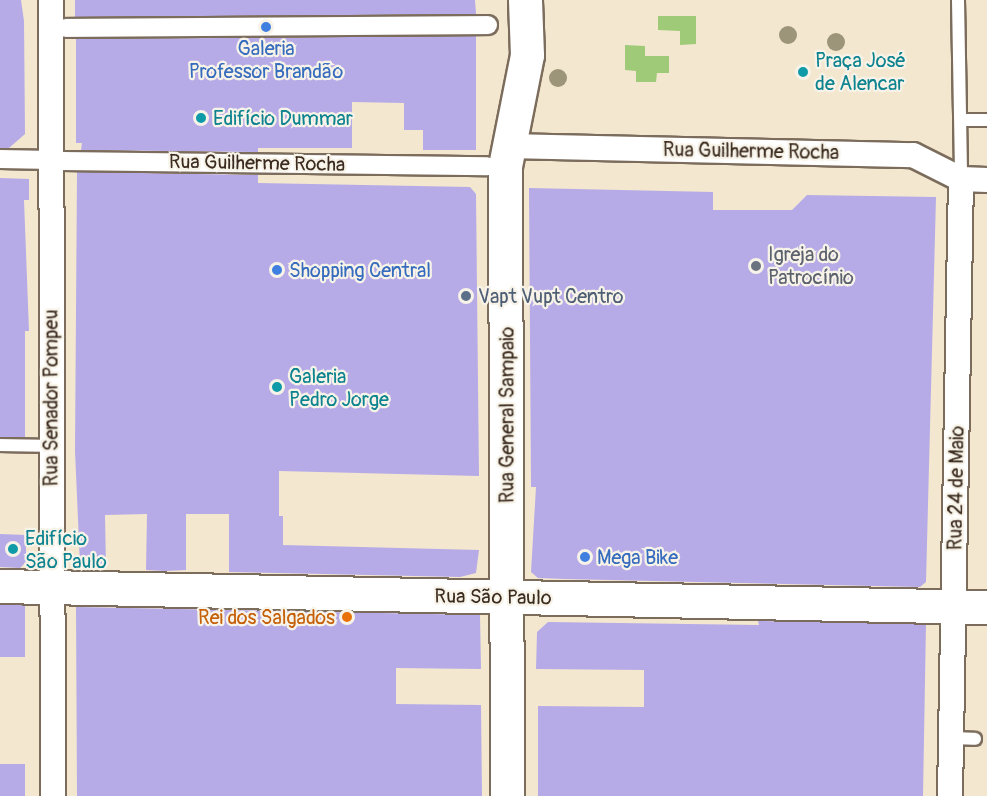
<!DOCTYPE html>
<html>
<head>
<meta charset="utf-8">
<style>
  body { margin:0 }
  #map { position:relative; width:987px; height:796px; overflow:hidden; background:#f3e7d0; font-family:Pangolin,sans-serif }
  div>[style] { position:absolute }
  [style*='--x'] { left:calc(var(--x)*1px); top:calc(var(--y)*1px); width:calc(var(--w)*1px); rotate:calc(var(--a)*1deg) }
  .green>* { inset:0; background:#9fcb78 }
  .building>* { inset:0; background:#b6abe7 }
  .roads { filter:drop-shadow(2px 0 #7b6c5c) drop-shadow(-2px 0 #7b6c5c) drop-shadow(0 2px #7b6c5c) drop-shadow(0 -2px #7b6c5c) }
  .service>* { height:12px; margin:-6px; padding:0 6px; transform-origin:6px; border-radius:6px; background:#fff }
  .pedestrian>* { height:18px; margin:-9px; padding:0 9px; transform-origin:9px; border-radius:9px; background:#fff }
  .minor>* { height:24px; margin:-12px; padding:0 12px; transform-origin:12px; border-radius:12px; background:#fff }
  .secondary>* { height:33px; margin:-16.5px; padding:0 16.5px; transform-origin:16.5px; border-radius:16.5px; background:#fff }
  .trees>* { width:18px; height:18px; margin:-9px; border-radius:50%; background:#9c957a }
  .dots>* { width:16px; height:16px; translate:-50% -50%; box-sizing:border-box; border:3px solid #f7f3e8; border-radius:50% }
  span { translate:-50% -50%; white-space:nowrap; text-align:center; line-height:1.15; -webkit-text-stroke:4.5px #f7f3e8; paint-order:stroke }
  .shop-label { font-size:20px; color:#366cbe }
  .left { translate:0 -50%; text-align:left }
  .culture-label { font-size:20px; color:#0d838f }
  .street-label { font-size:20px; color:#3b2a1e }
  .worship-label { font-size:20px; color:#5b616d }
  .service-label { font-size:20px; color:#4e5e75 }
  .food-label { font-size:20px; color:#c56008 }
  .right { translate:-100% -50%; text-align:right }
</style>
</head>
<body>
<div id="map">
  <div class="green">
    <div style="clip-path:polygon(658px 16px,696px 16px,696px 44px,680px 45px,680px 31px,658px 30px)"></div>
    <div style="clip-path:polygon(625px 45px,645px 46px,645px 56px,669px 56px,669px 73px,657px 73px,656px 82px,636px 82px,636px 71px,625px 70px)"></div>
  </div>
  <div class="building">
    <div style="clip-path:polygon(0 0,21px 0,24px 21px,25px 134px,9px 148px,0 148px)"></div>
    <div style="clip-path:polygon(75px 0,475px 0,476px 14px,75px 17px)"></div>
    <div style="clip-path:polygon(476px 36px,476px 150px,423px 150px,423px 130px,404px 130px,404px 103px,352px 102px,352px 148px,258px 148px,258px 152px,81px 150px,82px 143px,76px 143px,76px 39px)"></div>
    <div style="clip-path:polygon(77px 172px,258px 175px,258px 183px,470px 187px,476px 194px,479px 476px,279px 471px,279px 516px,283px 516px,283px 545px,479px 550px,476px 573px,460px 577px,229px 572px,229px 514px,186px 514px,186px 570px,165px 571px,146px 570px,147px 514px,105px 515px,106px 569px,80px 565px,75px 451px)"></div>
    <div style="clip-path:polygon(0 178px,29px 179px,29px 200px,24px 200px,29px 331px,25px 331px,25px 437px,0 437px)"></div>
    <div style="clip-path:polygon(529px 188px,713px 192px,713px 210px,792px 210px,807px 195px,936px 197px,926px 582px,920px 587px,565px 579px,538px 578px,531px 572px,536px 487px,531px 487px)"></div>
    <div style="clip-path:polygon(0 534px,26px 535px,26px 562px,20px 568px,0 567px)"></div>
    <div style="clip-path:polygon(0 605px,25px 605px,25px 657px,0 657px)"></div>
    <div style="clip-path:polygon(76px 607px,480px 615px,481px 669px,396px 668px,396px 704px,481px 705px,482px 796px,77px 796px)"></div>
    <div style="clip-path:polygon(758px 621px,926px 624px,923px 796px,538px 796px,538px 706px,644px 707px,644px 670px,536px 669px,537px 632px,548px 622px,759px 625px)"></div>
    <div style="clip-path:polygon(0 764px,25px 764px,25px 796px,0 796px)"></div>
  </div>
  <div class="roads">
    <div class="service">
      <div style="--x:958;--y:0;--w:179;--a:89"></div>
      <div style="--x:961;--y:120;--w:26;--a:0"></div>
      <div style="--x:0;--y:445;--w:51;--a:1.1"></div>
      <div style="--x:951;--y:738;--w:24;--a:2"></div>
    </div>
    <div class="pedestrian">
      <div style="--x:66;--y:28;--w:422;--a:-0.4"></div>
      <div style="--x:0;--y:159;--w:39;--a:1"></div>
      <div style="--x:62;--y:161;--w:425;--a:0.7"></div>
    </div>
    <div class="minor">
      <div style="--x:51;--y:0;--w:796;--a:89.86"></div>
      <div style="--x:509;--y:146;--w:404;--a:1.3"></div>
      <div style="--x:913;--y:155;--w:54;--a:26.6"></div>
      <div style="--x:961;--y:179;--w:26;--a:2"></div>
      <div style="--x:950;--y:796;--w:617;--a:-88.98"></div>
    </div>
    <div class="secondary">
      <div style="--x:0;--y:586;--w:987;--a:1.22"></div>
      <div style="--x:507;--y:796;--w:630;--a:-90.18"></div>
      <div style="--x:505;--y:166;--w:113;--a:-78.8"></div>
      <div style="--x:527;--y:55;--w:55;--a:-92.1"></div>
    </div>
  </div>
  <div class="trees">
    <div style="left:788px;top:35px"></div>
    <div style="left:836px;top:42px"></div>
    <div style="left:558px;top:78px"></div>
  </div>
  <div class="dots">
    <div style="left:266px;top:27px;background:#3f7fe0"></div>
    <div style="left:803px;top:72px;background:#0f9aa8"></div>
    <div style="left:201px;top:118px;background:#0f9aa8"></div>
    <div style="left:756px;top:266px;background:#6b7280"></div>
    <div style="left:277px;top:270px;background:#3f7fe0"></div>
    <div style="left:466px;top:296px;background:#5c6f8a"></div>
    <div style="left:277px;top:387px;background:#0f9aa8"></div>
    <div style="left:13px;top:549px;background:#0f9aa8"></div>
    <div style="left:585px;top:557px;background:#3f7fe0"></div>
    <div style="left:347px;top:617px;background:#e8710a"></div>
  </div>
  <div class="shop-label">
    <span style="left:266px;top:60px">Galeria<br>Professor Brandão</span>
    <span class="left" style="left:289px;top:270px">Shopping Central</span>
    <span class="left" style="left:597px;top:557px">Mega Bike</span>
  </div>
  <div class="culture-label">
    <span class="left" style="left:815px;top:72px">Praça José<br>de Alencar</span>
    <span class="left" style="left:213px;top:118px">Edifício Dummar</span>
    <span class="left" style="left:289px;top:388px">Galeria<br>Pedro Jorge</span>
    <span class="left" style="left:25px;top:550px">Edifício<br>São Paulo</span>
  </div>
  <div class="street-label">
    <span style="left:751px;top:151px;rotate:1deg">Rua Guilherme Rocha</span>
    <span style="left:257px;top:163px;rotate:1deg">Rua Guilherme Rocha</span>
    <span style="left:51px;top:398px;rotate:-90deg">Rua Senador Pompeu</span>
    <span style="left:507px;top:415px;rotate:-90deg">Rua General Sampaio</span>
    <span style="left:956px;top:488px;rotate:-89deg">Rua 24 de Maio</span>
    <span style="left:493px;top:597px;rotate:1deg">Rua São Paulo</span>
  </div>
  <div class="worship-label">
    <span class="left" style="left:768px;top:266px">Igreja do<br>Patrocínio</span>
  </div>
  <div class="service-label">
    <span class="left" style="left:478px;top:296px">Vapt Vupt Centro</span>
  </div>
  <div class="food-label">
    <span class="right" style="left:335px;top:617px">Rei dos Salgados</span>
  </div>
</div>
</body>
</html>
